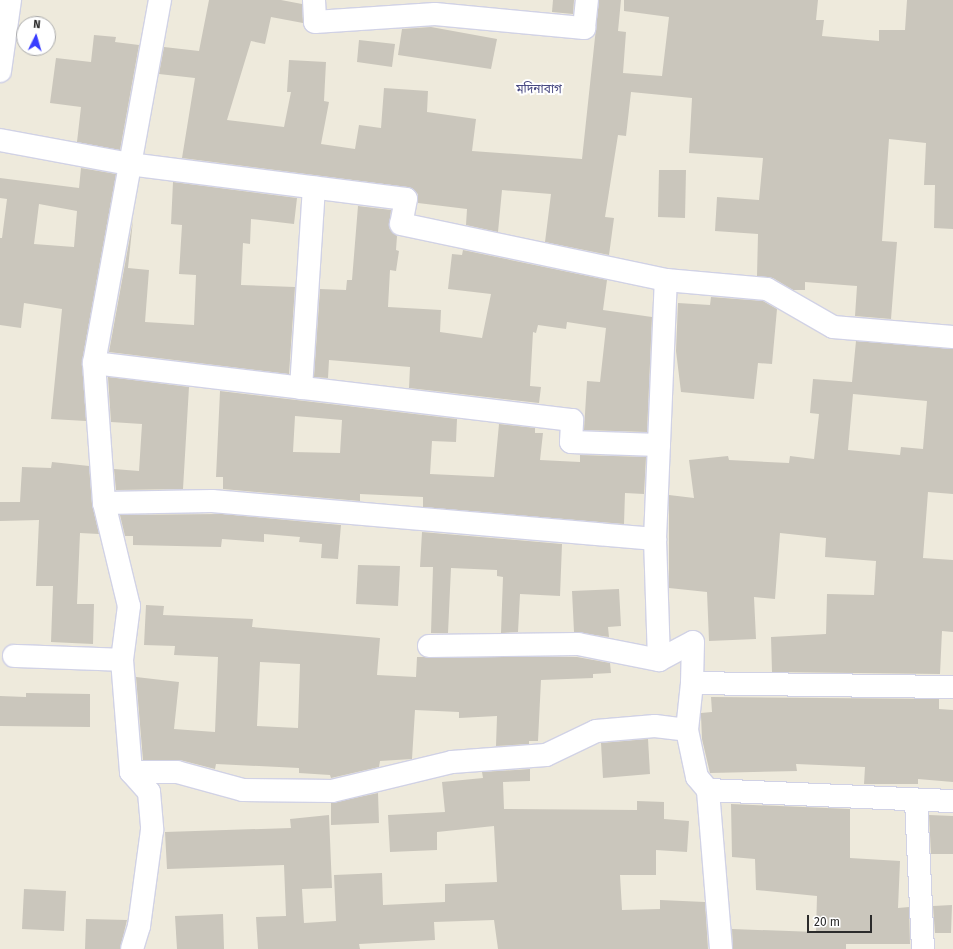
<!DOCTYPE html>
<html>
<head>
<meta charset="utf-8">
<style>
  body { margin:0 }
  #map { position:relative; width:953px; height:949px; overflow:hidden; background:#eeeadc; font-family:"Fira Sans","Noto Sans Bengali",sans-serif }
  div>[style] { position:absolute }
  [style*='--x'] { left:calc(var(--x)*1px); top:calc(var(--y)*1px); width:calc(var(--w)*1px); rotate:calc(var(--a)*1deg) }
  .building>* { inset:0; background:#cac6bc }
  .roads { filter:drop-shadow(1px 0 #d1d2e5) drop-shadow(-1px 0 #d1d2e5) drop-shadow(0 1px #d1d2e5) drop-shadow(0 -1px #d1d2e5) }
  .minor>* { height:22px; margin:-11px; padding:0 11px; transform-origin:11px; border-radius:11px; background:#fff }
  span { translate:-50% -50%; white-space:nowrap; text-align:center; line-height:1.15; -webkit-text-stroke:4px #fff; paint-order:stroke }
  .quarter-label { font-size:12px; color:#474881 }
  .north { position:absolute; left:16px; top:16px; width:40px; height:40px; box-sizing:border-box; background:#fff; border:1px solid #aaa; border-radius:50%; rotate:5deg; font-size:11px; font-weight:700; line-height:16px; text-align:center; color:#2b2b2b }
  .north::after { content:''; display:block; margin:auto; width:14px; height:18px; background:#393dff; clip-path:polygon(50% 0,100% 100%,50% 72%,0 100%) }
  .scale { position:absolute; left:807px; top:915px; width:65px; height:18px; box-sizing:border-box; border:2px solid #2b2b2b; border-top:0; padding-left:5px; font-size:12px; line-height:14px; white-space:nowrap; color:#2b2b2b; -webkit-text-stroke:3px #fff; paint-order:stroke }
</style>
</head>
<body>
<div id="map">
  <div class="building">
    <div style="clip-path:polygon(209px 0,281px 0,302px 4px,303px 23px,271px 17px,265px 44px,251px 41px,227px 120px,284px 127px,291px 92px,287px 92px,289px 60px,326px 62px,324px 101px,329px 102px,321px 144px,355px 149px,359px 125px,381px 128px,384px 88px,428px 91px,427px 112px,476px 119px,472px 151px,582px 159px,599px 0,621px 0,618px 31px,626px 32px,623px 73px,662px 76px,669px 17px,624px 11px,624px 0,818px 0,816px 20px,824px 20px,822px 36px,879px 41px,879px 30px,905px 30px,907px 0,953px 0,953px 229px,934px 228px,935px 185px,924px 185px,926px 143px,889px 139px,882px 241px,897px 242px,891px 319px,855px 316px,857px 286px,805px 282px,805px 290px,793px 290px,773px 278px,757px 276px,758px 234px,715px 231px,717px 197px,759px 200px,763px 158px,689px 153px,692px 98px,631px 92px,626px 136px,618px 135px,605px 217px,614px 218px,609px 255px,545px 242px,551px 194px,502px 190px,498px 232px,466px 225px,467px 209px,418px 203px,418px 194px,408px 187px,182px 158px,195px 78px,159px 74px,164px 47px,199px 51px)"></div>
    <div style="clip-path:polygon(553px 0,574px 0,573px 14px,552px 12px)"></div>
    <div style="clip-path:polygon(431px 27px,497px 39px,491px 69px,398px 55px,402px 29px)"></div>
    <div style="clip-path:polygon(94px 35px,116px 37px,115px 42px,139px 45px,120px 150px,77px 142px,81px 107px,50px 103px,56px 58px,91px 62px)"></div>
    <div style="clip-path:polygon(359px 40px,395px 44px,392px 67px,357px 62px)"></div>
    <div style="clip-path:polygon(evenodd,81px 168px,116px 174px,82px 361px,86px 421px,51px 419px,62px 309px,24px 303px,21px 328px,0 325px,0 238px,2px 238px,7px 199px,0 198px,0 178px,79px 188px,81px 168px,39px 204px,77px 211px,74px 247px,34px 244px,39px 204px)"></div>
    <div style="clip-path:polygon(659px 170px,686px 170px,685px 218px,658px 217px)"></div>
    <div style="clip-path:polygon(173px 182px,297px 198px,294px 224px,251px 219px,250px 244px,243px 243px,241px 285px,295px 287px,289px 374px,109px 352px,133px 220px,128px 268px,149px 270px,145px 322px,194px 325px,196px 275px,179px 274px,182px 225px,171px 224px)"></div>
    <div style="clip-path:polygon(358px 206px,391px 210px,389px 228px,397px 236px,396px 250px,399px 251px,396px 271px,390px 270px,388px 307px,441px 310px,440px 332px,482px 338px,491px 294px,448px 289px,452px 254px,462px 255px,463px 250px,607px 280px,603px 310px,652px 317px,647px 432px,584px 430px,587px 381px,600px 382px,606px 328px,567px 322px,566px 329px,538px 325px,536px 333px,533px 332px,530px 386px,541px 387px,539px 403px,409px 388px,410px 367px,329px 360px,328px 378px,314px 377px,320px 289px,346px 290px,347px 280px,352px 280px)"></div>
    <div style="clip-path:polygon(711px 297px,763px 301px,777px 309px,772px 364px,758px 363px,754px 399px,681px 392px,676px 351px,678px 303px,710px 305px)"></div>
    <div style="clip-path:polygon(evenodd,856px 341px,953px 349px,953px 494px,928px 492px,923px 558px,953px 560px,953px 632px,942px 631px,940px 674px,772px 672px,771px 637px,826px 634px,827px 594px,874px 595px,876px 561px,825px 557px,826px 538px,780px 533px,775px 599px,754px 597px,756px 639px,709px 641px,707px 592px,669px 588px,669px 495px,694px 498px,689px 460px,728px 456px,729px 460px,789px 463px,790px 456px,814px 459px,819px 414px,810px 413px,813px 379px,852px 382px,856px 341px,853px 394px,927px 401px,923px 449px,901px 447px,900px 455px,848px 450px,853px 394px)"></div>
    <div style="clip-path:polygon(108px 377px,189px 387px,183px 489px,116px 490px,114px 469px,139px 471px,142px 424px,111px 422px)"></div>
    <div style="clip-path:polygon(evenodd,220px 391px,457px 419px,456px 442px,432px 441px,430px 474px,494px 477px,499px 424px,535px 428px,535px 433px,543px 433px,540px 460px,580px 462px,580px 455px,646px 457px,644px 494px,625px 493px,624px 524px,423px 507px,423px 497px,360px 494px,360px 501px,223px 489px,223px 477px,216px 477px,220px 391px,295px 416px,342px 420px,340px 453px,293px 452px,295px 416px)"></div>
    <div style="clip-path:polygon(52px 462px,89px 466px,92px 504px,99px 534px,80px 533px,77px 604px,94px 604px,93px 644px,51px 642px,53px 586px,36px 586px,39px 520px,0 521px,0 502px,20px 502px,22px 467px,51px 468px)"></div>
    <div style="clip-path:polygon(222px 514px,341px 525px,338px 559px,321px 558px,322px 544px,299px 542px,300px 537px,264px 534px,264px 542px,222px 539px,221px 547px,133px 545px,133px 536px,125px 536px,120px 515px)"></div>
    <div style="clip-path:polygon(422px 532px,562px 544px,560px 596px,520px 594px,518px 632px,501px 633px,503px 577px,497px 576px,497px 570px,451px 568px,448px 633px,431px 633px,433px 567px,420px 567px)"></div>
    <div style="clip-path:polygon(358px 565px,400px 566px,398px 606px,356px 604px)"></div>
    <div style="clip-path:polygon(619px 589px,621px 626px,608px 627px,609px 637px,574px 632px,572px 591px)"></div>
    <div style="clip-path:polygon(evenodd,146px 605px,164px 606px,163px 615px,253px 619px,252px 627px,380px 638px,377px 675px,416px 677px,417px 657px,577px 657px,610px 663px,611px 673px,593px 674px,593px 678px,541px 680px,538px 741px,529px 741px,529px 744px,496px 746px,497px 716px,459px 718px,459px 712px,415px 710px,412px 759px,380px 761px,379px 767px,331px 778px,330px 775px,299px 773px,299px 768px,216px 764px,215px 769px,180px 760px,143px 760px,136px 677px,179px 682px,174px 729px,215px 732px,218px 657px,174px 655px,175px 646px,144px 645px,146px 605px,260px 662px,300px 664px,298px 728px,257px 726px,260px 662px)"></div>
    <div style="clip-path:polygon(26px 693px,90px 694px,90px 727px,0 726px,0 696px,26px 697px)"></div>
    <div style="clip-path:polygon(711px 697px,939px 699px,939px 709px,953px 710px,953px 782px,918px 779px,918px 784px,864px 784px,865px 767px,796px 764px,797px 771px,710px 773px,702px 739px,701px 716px,701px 713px,712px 712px)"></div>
    <div style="clip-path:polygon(648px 739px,650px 774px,603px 778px,601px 743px)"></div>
    <div style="clip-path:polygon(530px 769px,530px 781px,503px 782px,504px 809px,637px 810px,637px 801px,664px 802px,664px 819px,689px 821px,687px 852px,656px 850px,656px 875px,620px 875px,622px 910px,660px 909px,660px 900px,705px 902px,708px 949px,498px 949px,494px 920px,434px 922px,435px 940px,359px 944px,360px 949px,258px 949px,256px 917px,286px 916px,284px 865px,167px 869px,165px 832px,291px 828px,290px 819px,329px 815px,332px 888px,302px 889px,304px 923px,336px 921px,334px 875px,382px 873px,383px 905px,445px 902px,445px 884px,497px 882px,494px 826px,437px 832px,437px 850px,390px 852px,388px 815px,445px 812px,442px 782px,483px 778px,482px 772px)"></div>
    <div style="clip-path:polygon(378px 793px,379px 823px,331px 825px,331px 803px)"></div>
    <div style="clip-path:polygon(731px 804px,850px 809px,850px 858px,900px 861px,898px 908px,909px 907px,910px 944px,846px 944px,846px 949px,733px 949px,732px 929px,816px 932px,817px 896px,756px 890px,755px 859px,732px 857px)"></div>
    <div style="clip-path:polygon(929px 815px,953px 816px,953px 854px,931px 854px)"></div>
    <div style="clip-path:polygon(24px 889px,66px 891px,64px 931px,22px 929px)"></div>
    <div style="clip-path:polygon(952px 905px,951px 933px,935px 933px,933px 906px)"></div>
    <div style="clip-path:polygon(223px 914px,224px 949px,177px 949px,175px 916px)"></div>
    <div style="clip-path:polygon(86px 919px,127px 920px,120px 949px,85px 949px)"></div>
  </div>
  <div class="roads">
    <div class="minor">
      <div style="--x:314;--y:0;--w:22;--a:87"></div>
      <div style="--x:315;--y:22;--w:120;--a:-3.8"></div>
      <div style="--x:435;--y:14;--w:150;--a:5.4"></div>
      <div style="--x:584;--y:28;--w:28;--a:-84"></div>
      <div style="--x:0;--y:71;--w:72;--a:-82"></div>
      <div style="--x:0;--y:140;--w:131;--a:10.5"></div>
      <div style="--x:129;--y:164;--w:279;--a:7.2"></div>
      <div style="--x:406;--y:199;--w:25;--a:101"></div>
      <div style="--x:401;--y:224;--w:271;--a:11.9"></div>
      <div style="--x:94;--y:363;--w:369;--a:-79.7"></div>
      <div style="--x:301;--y:388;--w:201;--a:-86.3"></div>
      <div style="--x:659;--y:445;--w:88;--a:-178"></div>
      <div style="--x:571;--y:442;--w:22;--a:-87"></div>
      <div style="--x:572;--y:420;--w:481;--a:-173.2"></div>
      <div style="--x:94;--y:363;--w:140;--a:85.9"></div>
      <div style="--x:104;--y:503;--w:108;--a:-1.1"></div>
      <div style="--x:212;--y:501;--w:445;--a:4.9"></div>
      <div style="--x:655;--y:539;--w:259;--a:-87.6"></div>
      <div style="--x:666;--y:280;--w:101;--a:5.1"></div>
      <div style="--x:767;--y:289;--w:76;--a:29.9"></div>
      <div style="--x:833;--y:327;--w:120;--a:4.8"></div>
      <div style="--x:104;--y:503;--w:106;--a:76.4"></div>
      <div style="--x:129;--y:606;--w:54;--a:97.4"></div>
      <div style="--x:122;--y:660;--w:112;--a:85.4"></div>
      <div style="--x:131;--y:772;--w:27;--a:48"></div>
      <div style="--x:149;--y:792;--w:38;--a:85"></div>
      <div style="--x:152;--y:830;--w:97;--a:97.7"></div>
      <div style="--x:139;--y:926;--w:24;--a:107"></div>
      <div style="--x:655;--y:539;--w:121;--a:88.1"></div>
      <div style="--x:429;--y:646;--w:149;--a:-0.8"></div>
      <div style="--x:578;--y:644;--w:83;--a:11.2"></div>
      <div style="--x:659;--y:660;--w:38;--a:-28"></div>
      <div style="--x:693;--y:642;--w:41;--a:91.4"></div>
      <div style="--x:692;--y:683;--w:261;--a:0.9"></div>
      <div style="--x:14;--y:656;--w:108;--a:2.1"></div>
      <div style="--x:687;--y:730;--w:47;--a:-83.9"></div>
      <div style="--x:131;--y:772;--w:46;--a:0"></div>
      <div style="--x:177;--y:772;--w:68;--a:15.3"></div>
      <div style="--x:243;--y:790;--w:89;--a:0.6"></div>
      <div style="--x:332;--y:791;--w:123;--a:-13.6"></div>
      <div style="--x:452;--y:762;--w:94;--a:-4.3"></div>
      <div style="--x:546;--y:755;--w:55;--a:-25.6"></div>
      <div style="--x:596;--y:731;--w:59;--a:-4.8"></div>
      <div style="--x:655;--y:726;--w:32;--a:7"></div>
      <div style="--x:687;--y:730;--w:48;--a:78"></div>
      <div style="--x:697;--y:777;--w:17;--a:50"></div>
      <div style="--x:916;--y:801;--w:148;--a:87.3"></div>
      <div style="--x:721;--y:949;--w:160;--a:-94.7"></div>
      <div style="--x:708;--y:790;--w:245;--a:2.6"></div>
    </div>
  </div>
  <div class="quarter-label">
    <span style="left:539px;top:90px">মদিনাবাগ</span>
  </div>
  <div class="north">N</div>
  <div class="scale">20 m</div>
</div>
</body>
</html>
